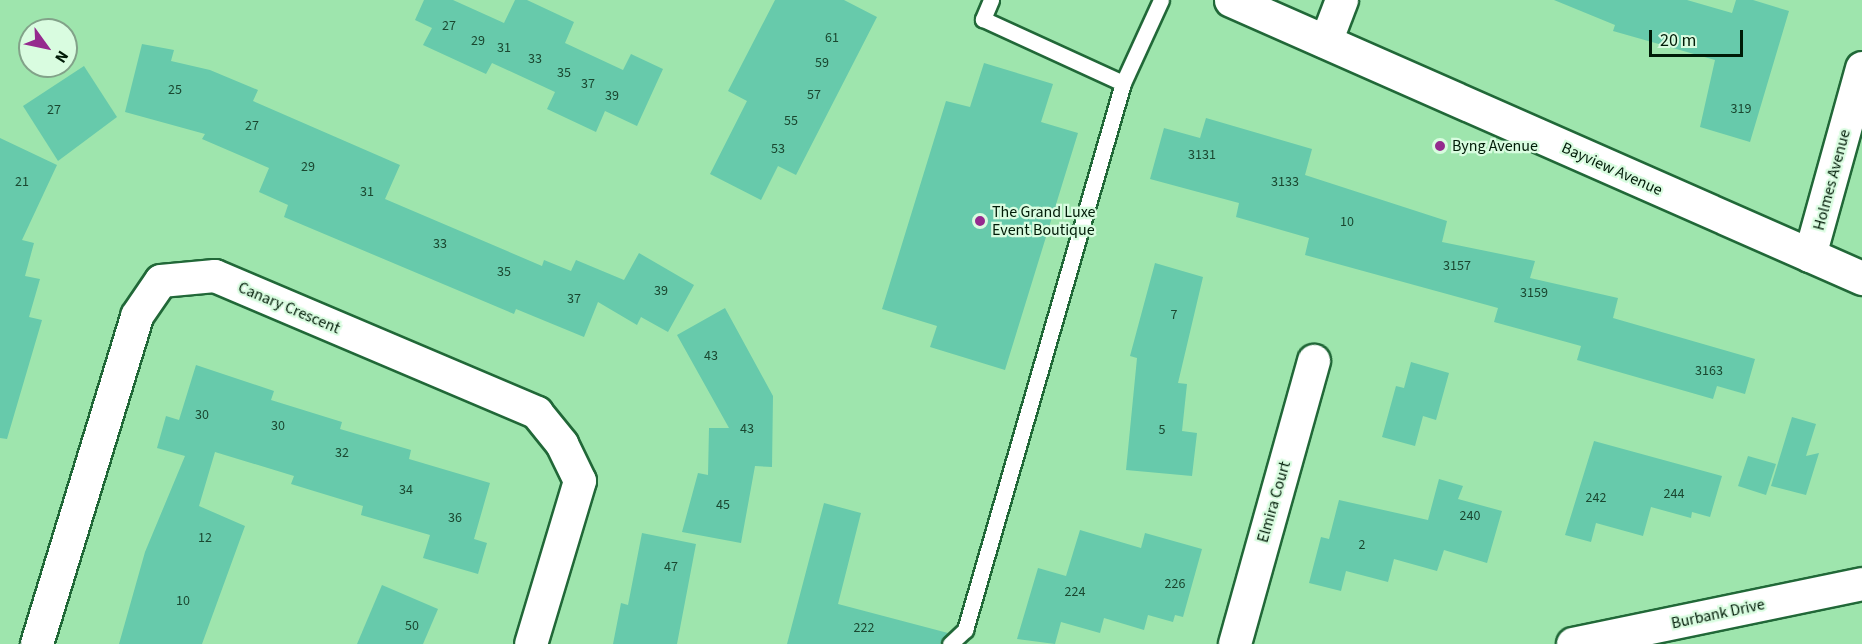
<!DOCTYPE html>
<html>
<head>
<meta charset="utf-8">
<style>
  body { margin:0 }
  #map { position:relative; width:1862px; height:644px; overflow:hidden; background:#9ee5ad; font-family:"Source Sans 3",sans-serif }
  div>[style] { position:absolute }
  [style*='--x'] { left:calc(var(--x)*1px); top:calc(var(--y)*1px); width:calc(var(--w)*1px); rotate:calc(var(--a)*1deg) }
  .building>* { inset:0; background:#67caab }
  .roads { filter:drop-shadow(2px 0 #216838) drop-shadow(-2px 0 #216838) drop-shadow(0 2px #216838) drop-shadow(0 -2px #216838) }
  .service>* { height:15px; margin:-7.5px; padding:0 7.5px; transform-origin:7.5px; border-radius:7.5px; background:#fff }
  .minor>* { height:32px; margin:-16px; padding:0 16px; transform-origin:16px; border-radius:16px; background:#fff }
  .secondary>* { height:33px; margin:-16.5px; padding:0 16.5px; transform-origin:16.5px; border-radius:16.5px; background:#fff }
  .dots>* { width:16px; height:16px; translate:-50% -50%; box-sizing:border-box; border:3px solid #d9fce0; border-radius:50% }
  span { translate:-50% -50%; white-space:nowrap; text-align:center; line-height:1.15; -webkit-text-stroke:4.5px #d9fce0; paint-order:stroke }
  .number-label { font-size:14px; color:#1a4730 }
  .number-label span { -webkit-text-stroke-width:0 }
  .poi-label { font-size:16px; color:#001b07 }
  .left { translate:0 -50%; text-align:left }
  .street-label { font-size:16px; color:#001b07 }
  .north { position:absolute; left:18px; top:18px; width:60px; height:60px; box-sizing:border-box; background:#d9fce0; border:2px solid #82a289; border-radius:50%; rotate:123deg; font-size:16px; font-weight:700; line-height:24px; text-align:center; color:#001b07 }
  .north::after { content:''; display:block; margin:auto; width:21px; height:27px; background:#952b8e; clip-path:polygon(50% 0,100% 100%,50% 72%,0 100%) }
  .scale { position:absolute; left:1649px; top:30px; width:94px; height:27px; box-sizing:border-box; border:3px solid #001b07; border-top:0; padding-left:8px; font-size:18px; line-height:21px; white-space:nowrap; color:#001b07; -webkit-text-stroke:4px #d9fce0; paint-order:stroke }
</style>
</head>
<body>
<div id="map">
  <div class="building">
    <div style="clip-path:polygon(424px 0,453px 0,504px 23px,515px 0,527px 0,574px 22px,565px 43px,623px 70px,631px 54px,663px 69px,637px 126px,605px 111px,596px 132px,547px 109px,555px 92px,492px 63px,486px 74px,423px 45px,432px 28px,415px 20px)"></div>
    <div style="clip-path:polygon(775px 0,844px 0,877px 17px,796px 175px,778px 166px,761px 200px,710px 174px,747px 101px,728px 91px)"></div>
    <div style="clip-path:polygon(1554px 0,1687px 0,1732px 13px,1736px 0,1753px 0,1789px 11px,1750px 142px,1700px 127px,1715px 60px,1613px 31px,1615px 25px)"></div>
    <div style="clip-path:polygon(142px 44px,174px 50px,171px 61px,210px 70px,258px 90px,253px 101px,400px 165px,385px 199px,542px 266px,544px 260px,571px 271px,576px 260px,624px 280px,639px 253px,694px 285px,668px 332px,641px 317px,637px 325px,598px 302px,584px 337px,516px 309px,514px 314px,284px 217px,288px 205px,259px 192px,269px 168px,202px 139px,205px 134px,125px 112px)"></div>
    <div style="clip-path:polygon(984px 63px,1053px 84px,1041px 122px,1078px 133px,1005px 370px,930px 347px,937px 326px,882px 309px,946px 101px,970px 107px)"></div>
    <div style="clip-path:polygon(84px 66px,117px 117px,58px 161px,23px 106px)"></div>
    <div style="clip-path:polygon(1206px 118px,1312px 149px,1305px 175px,1447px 221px,1442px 242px,1535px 261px,1530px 278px,1618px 298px,1613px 318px,1755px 359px,1745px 394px,1717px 386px,1713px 399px,1577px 360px,1581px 346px,1494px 322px,1498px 308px,1305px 255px,1309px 238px,1236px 217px,1239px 203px,1150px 179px,1164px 128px,1200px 138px)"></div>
    <div style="clip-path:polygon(0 138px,57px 165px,22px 240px,34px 243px,25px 276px,40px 279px,29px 317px,42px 320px,7px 439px,0 438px)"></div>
    <div style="clip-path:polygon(1155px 263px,1203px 277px,1178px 383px,1187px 384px,1182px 431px,1197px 433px,1192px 476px,1126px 470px,1137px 358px,1130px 356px)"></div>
    <div style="clip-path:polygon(725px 308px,773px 396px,772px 467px,755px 466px,741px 543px,682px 532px,698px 473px,708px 475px,709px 428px,729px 428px,677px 335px)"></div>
    <div style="clip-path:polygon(1411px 362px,1449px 373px,1436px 420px,1423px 416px,1415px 446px,1382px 437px,1396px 386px,1404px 388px)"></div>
    <div style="clip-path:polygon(196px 365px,274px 391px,271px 400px,342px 422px,340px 429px,411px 450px,409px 459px,490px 483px,474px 539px,487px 543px,478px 574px,423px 558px,430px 535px,361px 515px,363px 506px,291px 484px,294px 476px,215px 452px,199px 506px,245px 526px,202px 644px,119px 644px,145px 552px,185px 456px,157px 448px,166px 416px,179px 420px)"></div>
    <div style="clip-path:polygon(1792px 417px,1816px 424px,1806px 456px,1819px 453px,1806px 495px,1771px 486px)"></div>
    <div style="clip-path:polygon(1594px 441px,1722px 476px,1710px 517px,1692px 512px,1691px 518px,1651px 507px,1643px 536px,1596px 523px,1591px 542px,1565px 535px)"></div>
    <div style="clip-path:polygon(1748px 456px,1776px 464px,1766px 495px,1738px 486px)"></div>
    <div style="clip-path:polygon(1439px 479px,1463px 486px,1458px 499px,1502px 511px,1487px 563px,1444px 550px,1437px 571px,1394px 559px,1388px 582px,1346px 571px,1341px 591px,1309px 583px,1321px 537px,1329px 539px,1339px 500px,1428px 520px)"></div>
    <div style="clip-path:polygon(824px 503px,861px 513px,838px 604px,948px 633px,940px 644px,787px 644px)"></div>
    <div style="clip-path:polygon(1080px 530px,1141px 548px,1145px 533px,1202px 549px,1183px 617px,1175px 615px,1173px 622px,1148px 615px,1144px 630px,1104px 618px,1100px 633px,1061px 622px,1055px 644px,1017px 639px,1038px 568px,1066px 576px)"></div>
    <div style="clip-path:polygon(642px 533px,696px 544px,677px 644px,613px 644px,621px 603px,628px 605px)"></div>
    <div style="clip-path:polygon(382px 585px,438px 609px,423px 644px,357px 644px)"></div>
  </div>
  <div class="roads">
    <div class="service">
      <div style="--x:991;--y:0;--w:21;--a:113"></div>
      <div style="--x:983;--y:19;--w:154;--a:24.6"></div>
      <div style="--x:950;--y:644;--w:21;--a:-43"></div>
      <div style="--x:965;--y:630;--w:569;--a:-73.89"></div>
      <div style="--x:1123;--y:83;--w:91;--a:-65.4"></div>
    </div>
    <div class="minor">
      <div style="--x:1326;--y:42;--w:45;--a:-69.1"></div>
      <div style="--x:1810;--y:256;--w:195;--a:-74.5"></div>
      <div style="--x:37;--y:644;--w:343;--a:-73"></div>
      <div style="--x:137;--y:316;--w:42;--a:-55.6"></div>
      <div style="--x:161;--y:281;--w:54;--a:-5.3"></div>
      <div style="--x:215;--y:276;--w:350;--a:23"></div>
      <div style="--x:537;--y:413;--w:40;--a:51"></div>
      <div style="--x:562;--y:444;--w:41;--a:64.1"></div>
      <div style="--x:580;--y:481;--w:170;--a:106.7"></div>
      <div style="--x:1235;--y:644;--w:294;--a:-74.4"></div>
      <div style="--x:1573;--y:644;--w:295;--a:-11.7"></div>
    </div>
    <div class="secondary">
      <div style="--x:1231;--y:0;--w:690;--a:23.78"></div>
    </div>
  </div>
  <div class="dots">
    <div style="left:1440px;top:146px;background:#952b8e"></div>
    <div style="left:980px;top:221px;background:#952b8e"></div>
  </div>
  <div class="number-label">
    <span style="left:449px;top:26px">27</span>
    <span style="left:832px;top:38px">61</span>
    <span style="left:478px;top:41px">29</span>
    <span style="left:504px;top:48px">31</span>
    <span style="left:535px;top:59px">33</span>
    <span style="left:822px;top:63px">59</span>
    <span style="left:564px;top:73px">35</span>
    <span style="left:588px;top:84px">37</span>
    <span style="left:175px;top:90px">25</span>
    <span style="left:814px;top:95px">57</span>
    <span style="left:612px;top:96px">39</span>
    <span style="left:1741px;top:109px">319</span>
    <span style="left:54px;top:110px">27</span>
    <span style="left:791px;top:121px">55</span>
    <span style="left:252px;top:126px">27</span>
    <span style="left:778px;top:149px">53</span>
    <span style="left:1202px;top:155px">3131</span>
    <span style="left:308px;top:167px">29</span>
    <span style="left:22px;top:182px">21</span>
    <span style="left:1285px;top:182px">3133</span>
    <span style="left:367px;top:192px">31</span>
    <span style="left:1347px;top:222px">10</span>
    <span style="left:440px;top:244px">33</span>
    <span style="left:1457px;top:266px">3157</span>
    <span style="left:504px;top:272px">35</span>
    <span style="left:661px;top:291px">39</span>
    <span style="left:1534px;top:293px">3159</span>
    <span style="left:574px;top:299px">37</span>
    <span style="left:1174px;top:315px">7</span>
    <span style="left:711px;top:356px">43</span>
    <span style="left:1709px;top:371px">3163</span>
    <span style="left:202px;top:415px">30</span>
    <span style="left:278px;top:426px">30</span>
    <span style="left:747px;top:429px">43</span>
    <span style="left:1162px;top:430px">5</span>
    <span style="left:342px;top:453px">32</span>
    <span style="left:406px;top:490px">34</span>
    <span style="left:1674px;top:494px">244</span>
    <span style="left:1596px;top:498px">242</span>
    <span style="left:723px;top:505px">45</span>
    <span style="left:1470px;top:516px">240</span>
    <span style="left:455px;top:518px">36</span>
    <span style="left:205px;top:538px">12</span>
    <span style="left:1362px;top:545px">2</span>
    <span style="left:671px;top:567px">47</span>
    <span style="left:1175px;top:584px">226</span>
    <span style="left:1075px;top:592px">224</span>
    <span style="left:183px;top:601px">10</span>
    <span style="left:412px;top:626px">50</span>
    <span style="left:864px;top:628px">222</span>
  </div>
  <div class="poi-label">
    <span class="left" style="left:1452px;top:146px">Byng Avenue</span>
    <span class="left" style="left:992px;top:221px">The Grand Luxe<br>Event Boutique</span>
  </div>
  <div class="street-label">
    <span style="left:1612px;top:169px;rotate:24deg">Bayview Avenue</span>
    <span style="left:1832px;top:180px;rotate:-75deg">Holmes Avenue</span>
    <span style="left:289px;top:308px;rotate:23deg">Canary Crescent</span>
    <span style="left:1274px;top:502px;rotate:-74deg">Elmira Court</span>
    <span style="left:1718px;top:614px;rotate:-12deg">Burbank Drive</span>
  </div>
  <div class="north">N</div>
  <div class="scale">20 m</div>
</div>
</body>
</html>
